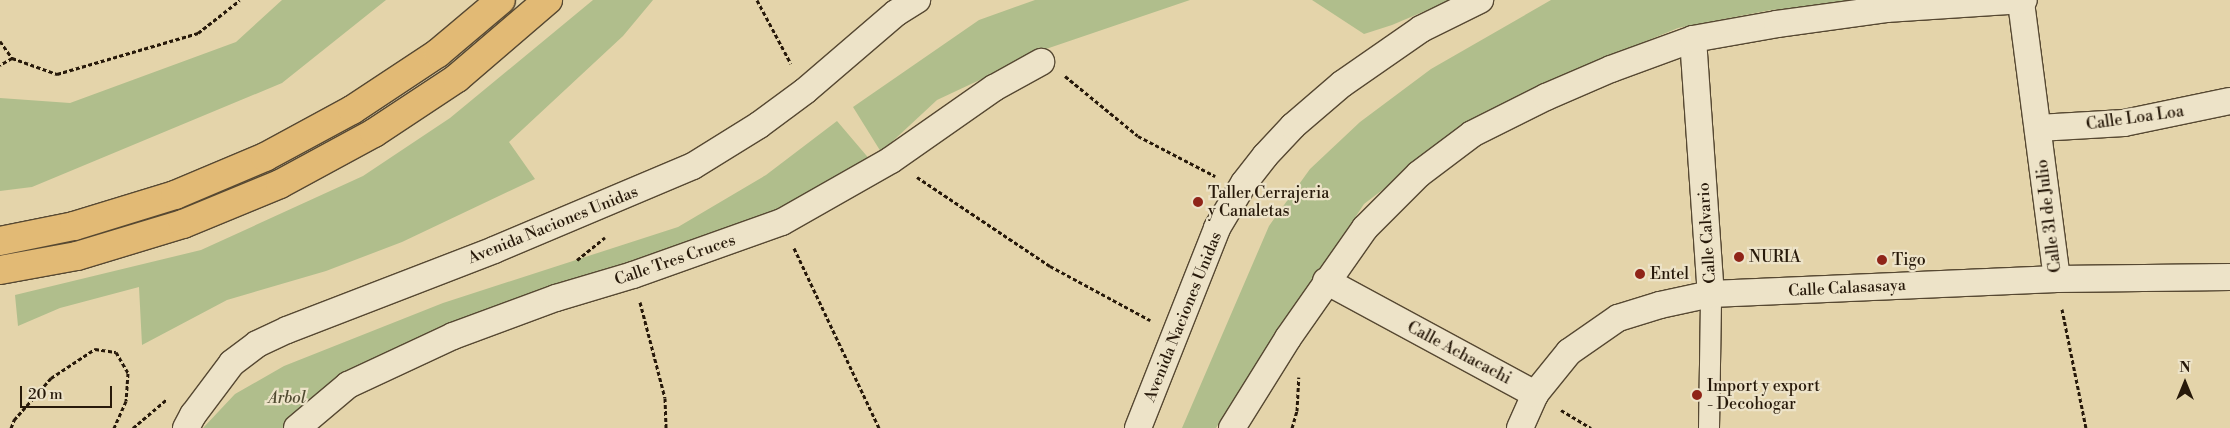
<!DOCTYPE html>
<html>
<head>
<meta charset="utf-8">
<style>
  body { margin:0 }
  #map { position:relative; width:2230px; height:428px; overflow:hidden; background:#e4d4aa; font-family:"Libre Bodoni",serif }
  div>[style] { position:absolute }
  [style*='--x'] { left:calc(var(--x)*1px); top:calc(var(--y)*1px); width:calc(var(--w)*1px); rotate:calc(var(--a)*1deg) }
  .green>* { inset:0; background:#b0be8c }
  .path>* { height:3px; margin-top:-1.5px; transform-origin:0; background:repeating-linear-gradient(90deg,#27190a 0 4px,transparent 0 6.5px) }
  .roads { filter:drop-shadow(1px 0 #564832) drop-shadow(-1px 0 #564832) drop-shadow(0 1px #564832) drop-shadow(0 -1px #564832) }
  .pedestrian>* { height:20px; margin:-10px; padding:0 10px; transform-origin:10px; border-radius:10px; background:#ede3c8 }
  .minor>* { height:26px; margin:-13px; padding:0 13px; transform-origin:13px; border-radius:13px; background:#ede3c8 }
  .motorway>* { height:28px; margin:-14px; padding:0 14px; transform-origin:14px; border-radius:14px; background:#e2ba75 }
  .dots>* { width:14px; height:14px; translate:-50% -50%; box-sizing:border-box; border:2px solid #ede3c8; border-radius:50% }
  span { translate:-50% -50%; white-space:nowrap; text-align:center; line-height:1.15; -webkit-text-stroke:4.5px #ede3c8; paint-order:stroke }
  .street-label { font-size:16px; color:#27190a }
  .poi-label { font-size:16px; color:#27190a }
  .left { translate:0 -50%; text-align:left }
  .park-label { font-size:16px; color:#504b31; font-style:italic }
  .north { position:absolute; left:2160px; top:358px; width:50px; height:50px; -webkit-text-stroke:4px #ede3c8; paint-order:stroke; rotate:0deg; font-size:14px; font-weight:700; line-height:20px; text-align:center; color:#27190a }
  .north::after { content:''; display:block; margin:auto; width:18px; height:22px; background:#27190a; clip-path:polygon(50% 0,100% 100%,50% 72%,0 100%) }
  .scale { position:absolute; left:20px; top:386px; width:92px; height:22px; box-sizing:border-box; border:2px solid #27190a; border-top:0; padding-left:6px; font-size:15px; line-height:18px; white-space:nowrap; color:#27190a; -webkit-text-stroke:4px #ede3c8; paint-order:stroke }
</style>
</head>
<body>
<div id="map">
  <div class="green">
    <div style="clip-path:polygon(282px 0,386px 0,282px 83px,32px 187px,0 191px,0 98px,70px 103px,236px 42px)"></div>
    <div style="clip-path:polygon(593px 0,653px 0,623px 36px,509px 142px,535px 179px,402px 242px,326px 271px,227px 300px,142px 345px,139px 287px,60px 308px,18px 326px,15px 295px,201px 250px,363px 176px,450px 118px)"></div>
    <div style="clip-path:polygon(1035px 0,1190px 0,1046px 49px,937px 100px,881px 152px,853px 107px,979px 20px)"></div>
    <div style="clip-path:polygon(1312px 0,1451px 0,1392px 25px,1364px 34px)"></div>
    <div style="clip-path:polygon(1551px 0,1906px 0,1771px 10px,1678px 28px,1549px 81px,1440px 146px,1364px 204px,1216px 428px,1182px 428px,1269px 226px,1310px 169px,1360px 122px,1431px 69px)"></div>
    <div style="clip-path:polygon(837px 121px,877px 168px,348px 389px,295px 428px,203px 428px,235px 394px,284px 366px,443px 303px,678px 227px,766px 175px)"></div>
  </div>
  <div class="path">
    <div style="--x:757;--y:0;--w:72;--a:62"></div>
    <div style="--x:0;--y:41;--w:21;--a:55"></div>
    <div style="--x:12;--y:58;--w:14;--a:150"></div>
    <div style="--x:12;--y:58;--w:48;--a:19.6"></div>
    <div style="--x:57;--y:74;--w:147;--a:-16.2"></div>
    <div style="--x:198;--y:33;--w:53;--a:-38.2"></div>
    <div style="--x:1065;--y:76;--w:94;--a:39.4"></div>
    <div style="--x:1138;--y:136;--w:87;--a:27.5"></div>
    <div style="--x:917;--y:177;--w:160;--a:33.8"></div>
    <div style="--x:1050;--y:266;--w:114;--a:28.4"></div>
    <div style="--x:794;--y:248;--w:199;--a:64.7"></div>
    <div style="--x:577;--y:260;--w:36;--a:-39"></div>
    <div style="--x:640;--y:302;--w:99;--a:75.4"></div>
    <div style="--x:665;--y:398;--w:30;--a:88"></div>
    <div style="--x:2062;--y:309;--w:121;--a:78.6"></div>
    <div style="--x:1561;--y:410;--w:35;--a:31"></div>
    <div style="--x:11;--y:428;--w:9;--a:-69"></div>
    <div style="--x:14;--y:420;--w:56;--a:-48.6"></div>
    <div style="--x:51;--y:378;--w:53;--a:-33.4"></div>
    <div style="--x:95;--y:349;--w:21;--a:8"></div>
    <div style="--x:116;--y:352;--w:24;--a:60"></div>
    <div style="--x:128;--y:373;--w:28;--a:94"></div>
    <div style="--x:126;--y:401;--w:30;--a:114"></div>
    <div style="--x:133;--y:428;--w:45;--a:-40.5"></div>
    <div style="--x:1292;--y:428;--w:18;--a:-74"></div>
    <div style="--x:1297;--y:411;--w:34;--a:-87"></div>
  </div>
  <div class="roads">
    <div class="pedestrian">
      <div style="--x:1709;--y:428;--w:134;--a:-89.1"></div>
    </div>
    <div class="minor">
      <div style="--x:2021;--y:2;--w:279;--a:82.6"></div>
      <div style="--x:1693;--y:39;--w:256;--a:86"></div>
      <div style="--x:2038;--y:128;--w:86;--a:-3.3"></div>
      <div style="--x:2124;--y:123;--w:108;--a:-11.7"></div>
      <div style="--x:1326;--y:281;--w:238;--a:28.4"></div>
      <div style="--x:186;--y:428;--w:15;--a:-62"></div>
      <div style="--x:193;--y:415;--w:65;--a:-53.1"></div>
      <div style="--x:232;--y:363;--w:31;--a:-37"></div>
      <div style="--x:257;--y:344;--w:33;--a:-25"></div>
      <div style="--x:287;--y:330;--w:222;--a:-21.1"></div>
      <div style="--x:494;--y:250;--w:216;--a:-22.9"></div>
      <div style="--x:693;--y:166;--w:78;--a:-31.8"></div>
      <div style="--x:759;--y:125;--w:57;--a:-36.5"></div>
      <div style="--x:805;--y:91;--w:120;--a:-40.6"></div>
      <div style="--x:896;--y:13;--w:25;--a:-32"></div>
      <div style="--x:297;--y:428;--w:67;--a:-40.1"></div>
      <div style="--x:348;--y:385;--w:116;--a:-25"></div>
      <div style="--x:453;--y:336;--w:110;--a:-20.3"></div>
      <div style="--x:556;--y:298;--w:80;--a:-16.6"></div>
      <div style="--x:633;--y:275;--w:158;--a:-19.6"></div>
      <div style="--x:782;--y:222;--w:125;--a:-29.6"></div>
      <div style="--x:891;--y:160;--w:126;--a:-35"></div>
      <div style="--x:994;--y:88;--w:54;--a:-29"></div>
      <div style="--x:1138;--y:428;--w:215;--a:-68.4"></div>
      <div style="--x:1217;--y:228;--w:52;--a:-59"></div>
      <div style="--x:1244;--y:183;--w:34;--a:-52"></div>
      <div style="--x:1265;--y:156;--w:41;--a:-47"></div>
      <div style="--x:1293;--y:126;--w:65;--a:-40.6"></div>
      <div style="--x:1342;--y:84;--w:96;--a:-34.8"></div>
      <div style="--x:1421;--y:29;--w:66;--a:-26.2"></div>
      <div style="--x:1232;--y:428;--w:106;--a:-58.1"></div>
      <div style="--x:1288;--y:338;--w:134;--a:-55"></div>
      <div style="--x:1365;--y:228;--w:76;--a:-45"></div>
      <div style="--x:1419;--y:174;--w:66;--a:-37"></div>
      <div style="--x:1472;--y:134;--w:83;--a:-26.6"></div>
      <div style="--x:1546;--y:97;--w:71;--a:-23.3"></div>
      <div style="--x:1611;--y:69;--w:87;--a:-20.1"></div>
      <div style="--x:1693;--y:39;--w:85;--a:-10.1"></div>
      <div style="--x:1777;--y:24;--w:110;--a:-7.8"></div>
      <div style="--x:1886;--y:9;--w:138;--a:-3.7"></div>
      <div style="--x:1520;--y:428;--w:37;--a:-66"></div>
      <div style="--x:1535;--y:394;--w:54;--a:-51"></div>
      <div style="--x:1569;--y:352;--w:60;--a:-34.8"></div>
      <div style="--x:1618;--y:318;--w:44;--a:-17.2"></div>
      <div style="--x:1660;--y:305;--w:52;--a:-12.2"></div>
      <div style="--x:1711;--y:294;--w:346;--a:-2.5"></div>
      <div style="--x:2057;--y:279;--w:173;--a:-0.7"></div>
    </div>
    <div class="motorway">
      <div style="--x:0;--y:241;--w:76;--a:-11.5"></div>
      <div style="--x:74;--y:226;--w:106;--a:-17.1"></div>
      <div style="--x:175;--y:195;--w:98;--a:-22.9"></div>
      <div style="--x:265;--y:157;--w:99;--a:-28.4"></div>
      <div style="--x:352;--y:110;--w:103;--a:-33.5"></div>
      <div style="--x:438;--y:53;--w:82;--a:-40.1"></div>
      <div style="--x:0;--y:270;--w:78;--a:-10.3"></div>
      <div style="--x:77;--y:256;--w:111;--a:-16.8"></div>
      <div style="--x:183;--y:224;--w:105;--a:-22.4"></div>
      <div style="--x:280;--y:184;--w:107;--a:-28.5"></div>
      <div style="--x:374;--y:133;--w:100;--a:-33.5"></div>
      <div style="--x:457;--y:78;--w:120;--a:-40.6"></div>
    </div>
  </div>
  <div class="dots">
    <div style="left:1198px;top:202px;background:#8f2418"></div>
    <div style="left:1739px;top:257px;background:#8f2418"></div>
    <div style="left:1882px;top:260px;background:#8f2418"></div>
    <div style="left:1640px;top:274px;background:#8f2418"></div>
    <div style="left:1697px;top:395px;background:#8f2418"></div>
  </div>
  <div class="street-label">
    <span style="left:2135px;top:118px;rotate:-8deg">Calle Loa Loa</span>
    <span style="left:2049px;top:216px;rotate:-97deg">Calle 31 de Julio</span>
    <span style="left:553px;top:225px;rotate:-22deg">Avenida Naciones Unidas</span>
    <span style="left:1707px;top:233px;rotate:-94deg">Calle Calvario</span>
    <span style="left:675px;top:260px;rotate:-19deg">Calle Tres Cruces</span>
    <span style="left:1847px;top:288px;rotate:-3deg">Calle Calasasaya</span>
    <span style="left:1183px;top:317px;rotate:-68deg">Avenida Naciones Unidas</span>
    <span style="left:1459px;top:353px;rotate:28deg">Calle Achacachi</span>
  </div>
  <div class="poi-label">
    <span class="left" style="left:1208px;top:202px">Taller Cerrajeria<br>y Canaletas</span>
    <span class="left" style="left:1749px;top:257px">NURIA</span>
    <span class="left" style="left:1892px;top:260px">Tigo</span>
    <span class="left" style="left:1650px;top:274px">Entel</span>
    <span class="left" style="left:1707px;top:395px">Import y export<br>- Decohogar</span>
  </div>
  <div class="park-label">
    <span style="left:287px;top:398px">Arbol</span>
  </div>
  <div class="north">N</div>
  <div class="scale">20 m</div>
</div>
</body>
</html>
